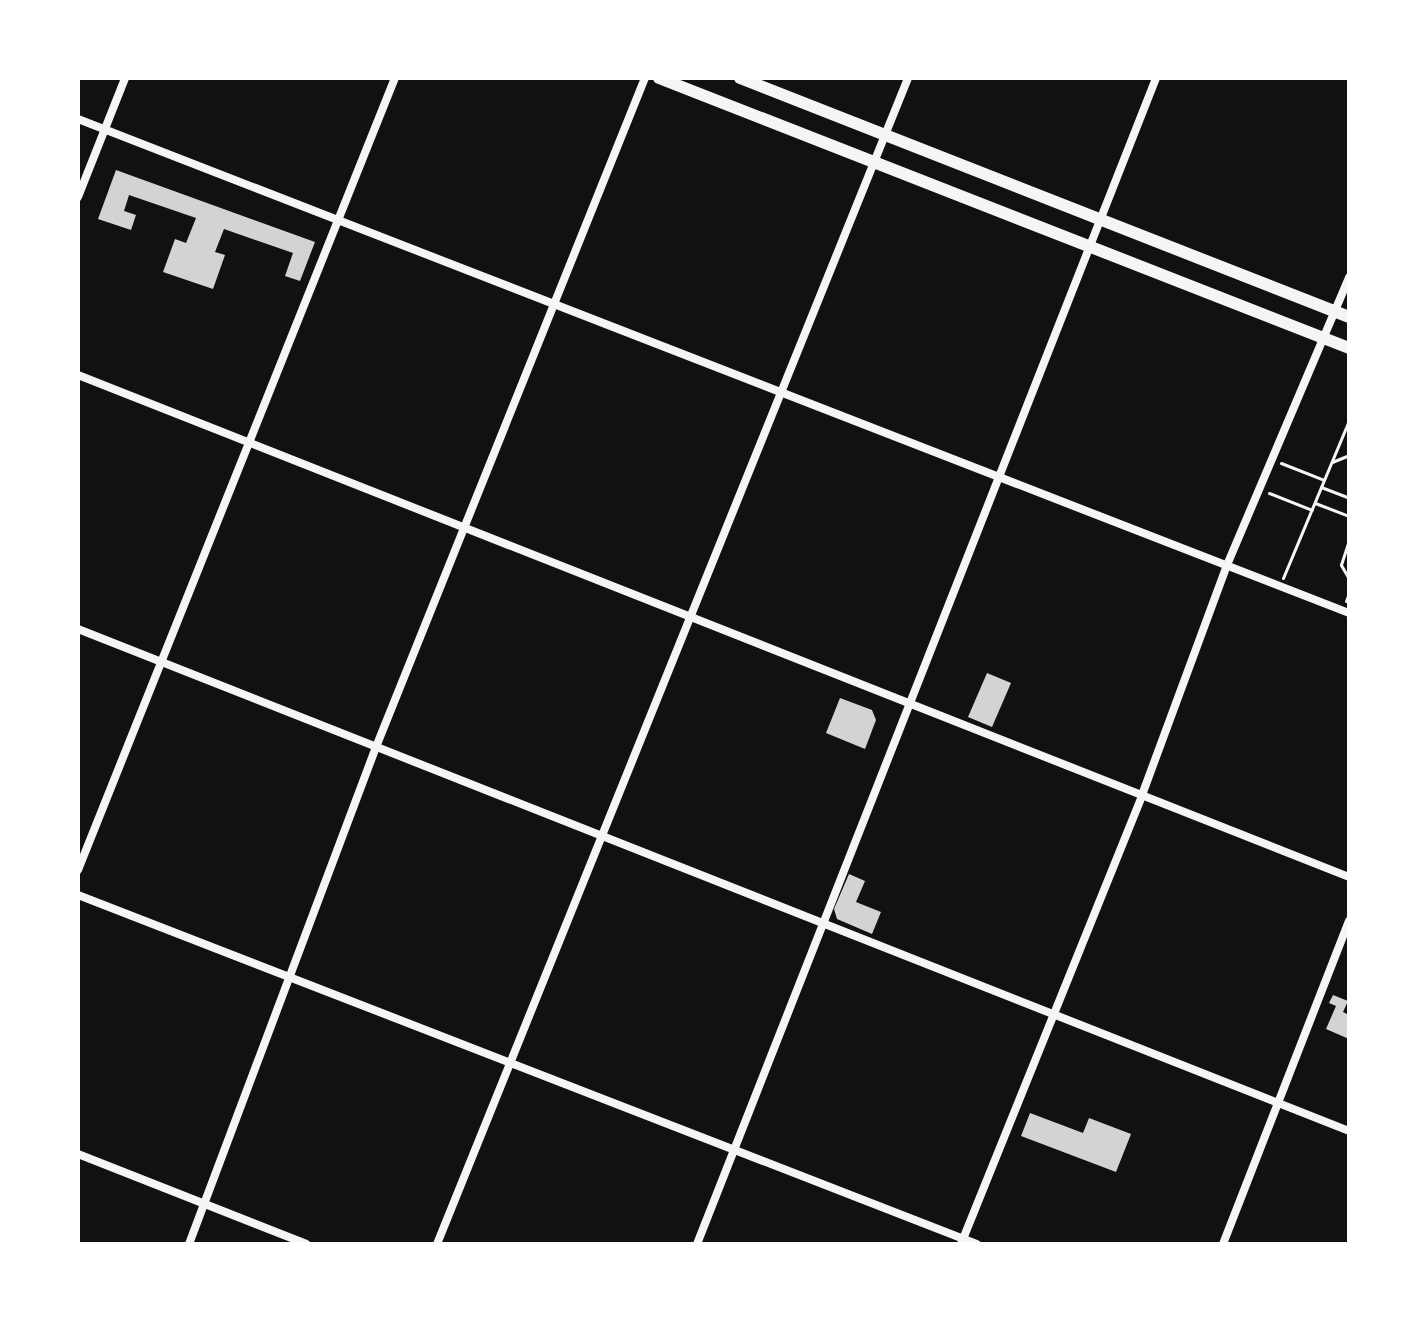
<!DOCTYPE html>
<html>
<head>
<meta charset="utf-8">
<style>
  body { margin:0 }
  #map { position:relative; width:1427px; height:1322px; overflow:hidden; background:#111; font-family:Rubik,sans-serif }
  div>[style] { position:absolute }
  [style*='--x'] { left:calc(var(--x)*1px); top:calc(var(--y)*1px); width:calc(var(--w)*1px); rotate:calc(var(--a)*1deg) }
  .building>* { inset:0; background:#d3d3d3 }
  .path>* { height:3px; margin:-1.5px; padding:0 1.5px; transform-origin:1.5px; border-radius:1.5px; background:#f5f5f5 }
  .minor>* { height:8px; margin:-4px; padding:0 4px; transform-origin:4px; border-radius:4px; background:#f5f5f5 }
  .secondary>* { height:12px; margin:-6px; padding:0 6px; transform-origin:6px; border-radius:6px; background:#f5f5f5 }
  span { translate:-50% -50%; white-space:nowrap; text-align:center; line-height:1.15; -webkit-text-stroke:8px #fff; paint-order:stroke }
  .frame { position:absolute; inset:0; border:80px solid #fff; pointer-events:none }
</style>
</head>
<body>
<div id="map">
  <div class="building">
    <div style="clip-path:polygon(116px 170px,315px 242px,300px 281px,285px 276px,293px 253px,224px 229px,215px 252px,225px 255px,213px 289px,163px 272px,175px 239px,186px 243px,196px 218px,129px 195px,124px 211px,136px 215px,131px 230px,98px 219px)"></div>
    <div style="clip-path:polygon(987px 673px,1011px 683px,992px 727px,968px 717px)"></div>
    <div style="clip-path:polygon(840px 698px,872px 710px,876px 720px,865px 749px,826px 733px)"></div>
    <div style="clip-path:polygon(849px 874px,865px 881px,856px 902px,881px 912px,872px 934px,837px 919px,834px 909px)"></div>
    <div style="clip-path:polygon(1333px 995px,1348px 1001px,1343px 1012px,1349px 1015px,1349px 1039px,1326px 1029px,1336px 1006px,1329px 1003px)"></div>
    <div style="clip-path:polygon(1030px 1113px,1083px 1133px,1089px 1118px,1131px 1134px,1116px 1172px,1021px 1136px)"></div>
  </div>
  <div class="path">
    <div style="--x:1332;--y:462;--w:18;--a:-22"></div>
    <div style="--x:1281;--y:463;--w:46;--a:21.6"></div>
    <div style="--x:1321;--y:487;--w:30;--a:21"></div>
    <div style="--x:1269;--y:493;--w:46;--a:21.6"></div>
    <div style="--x:1315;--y:503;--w:36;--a:21"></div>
    <div style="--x:1349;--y:540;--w:26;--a:108"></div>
    <div style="--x:1341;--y:565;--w:16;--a:60"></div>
    <div style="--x:1283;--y:578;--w:171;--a:-67.3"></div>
    <div style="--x:1346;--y:601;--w:9;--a:-69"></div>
  </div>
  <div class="minor">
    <div style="--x:78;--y:119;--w:1364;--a:21.24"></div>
    <div style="--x:78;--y:197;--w:128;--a:-68.4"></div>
    <div style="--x:78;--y:375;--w:1367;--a:21.55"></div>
    <div style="--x:78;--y:629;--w:1367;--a:21.55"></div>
    <div style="--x:78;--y:870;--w:853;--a:-68.19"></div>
    <div style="--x:78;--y:895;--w:964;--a:21.22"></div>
    <div style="--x:78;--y:1154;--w:245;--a:21.5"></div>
    <div style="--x:189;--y:1244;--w:531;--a:-69.38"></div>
    <div style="--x:376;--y:747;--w:721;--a:-68.1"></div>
    <div style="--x:437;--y:1244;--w:1258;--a:-68"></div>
    <div style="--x:697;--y:1244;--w:1253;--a:-68.51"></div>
    <div style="--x:961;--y:1244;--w:484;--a:-68"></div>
    <div style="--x:1142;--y:795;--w:245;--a:-69.7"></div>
    <div style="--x:1227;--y:565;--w:313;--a:-67"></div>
    <div style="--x:1223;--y:1244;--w:347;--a:-68.7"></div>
  </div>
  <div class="secondary">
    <div style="--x:659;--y:78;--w:741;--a:21.37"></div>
    <div style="--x:740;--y:78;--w:654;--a:21.43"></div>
  </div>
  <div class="frame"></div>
</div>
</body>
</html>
